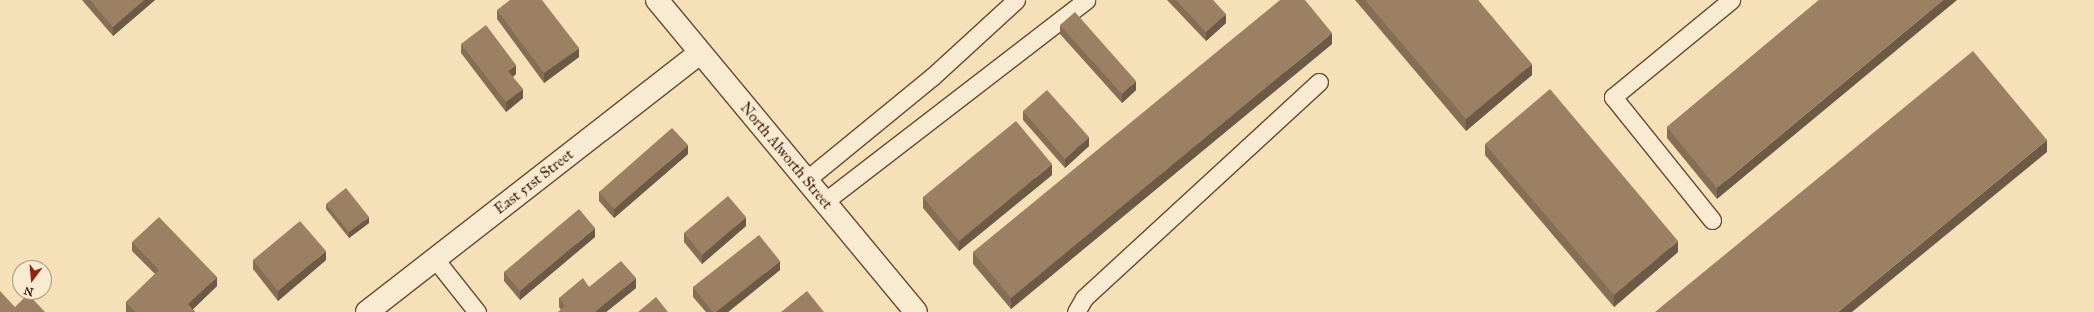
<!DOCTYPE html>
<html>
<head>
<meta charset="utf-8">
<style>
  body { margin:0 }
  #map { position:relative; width:2094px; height:312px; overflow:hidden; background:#f6e0b8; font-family:"IM FELL Great Primer",serif }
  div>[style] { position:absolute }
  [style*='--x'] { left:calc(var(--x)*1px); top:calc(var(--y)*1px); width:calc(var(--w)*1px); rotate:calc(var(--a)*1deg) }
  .roads { filter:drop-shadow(1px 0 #694935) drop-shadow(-1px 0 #694935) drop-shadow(0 1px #694935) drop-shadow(0 -1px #694935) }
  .lane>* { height:17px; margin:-8.5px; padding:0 8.5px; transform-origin:8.5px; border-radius:8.5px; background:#f9ebd1 }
  .street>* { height:22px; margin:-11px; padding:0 11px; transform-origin:11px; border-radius:11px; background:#f9ebd1 }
  .secondary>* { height:22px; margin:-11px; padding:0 11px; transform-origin:11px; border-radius:11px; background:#f9ebd1 }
  .wall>* { inset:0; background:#866e56 }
  .shaded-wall>* { inset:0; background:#6d5a46 }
  .building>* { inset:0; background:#9c8064 }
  span { translate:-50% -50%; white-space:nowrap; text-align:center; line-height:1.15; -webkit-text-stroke:3px #f9ebd1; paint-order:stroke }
  .street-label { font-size:15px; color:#3a1709 }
  .north { position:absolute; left:12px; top:260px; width:40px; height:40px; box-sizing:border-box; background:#f9ebd1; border:1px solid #ad9681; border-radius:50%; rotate:196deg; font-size:11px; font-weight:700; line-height:16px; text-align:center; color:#3a1709 }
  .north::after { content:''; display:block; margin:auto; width:14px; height:18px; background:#8f2418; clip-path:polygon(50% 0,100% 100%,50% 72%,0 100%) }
</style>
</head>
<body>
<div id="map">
  <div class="roads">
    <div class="lane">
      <div style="--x:806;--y:180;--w:163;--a:-39.3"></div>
      <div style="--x:932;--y:77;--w:114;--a:-42.5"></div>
      <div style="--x:824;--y:202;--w:331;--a:-37.6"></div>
      <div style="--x:1712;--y:220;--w:158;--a:-128.8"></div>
      <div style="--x:1613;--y:97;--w:153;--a:-39.4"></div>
      <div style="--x:435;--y:259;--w:68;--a:51.6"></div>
      <div style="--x:1076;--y:312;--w:16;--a:-60"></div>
      <div style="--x:1084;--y:298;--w:319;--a:-42.6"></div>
    </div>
    <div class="street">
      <div style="--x:367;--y:312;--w:422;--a:-37.9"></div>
    </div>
    <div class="secondary">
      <div style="--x:657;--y:0;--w:405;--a:50.3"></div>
    </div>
  </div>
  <div class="wall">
    <div style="clip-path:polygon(82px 0,155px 0,113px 36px)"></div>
    <div style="clip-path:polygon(1167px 0,1213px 0,1226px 23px,1206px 41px)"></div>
    <div style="clip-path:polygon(1355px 0,1478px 0,1532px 75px,1466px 131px)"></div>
    <div style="clip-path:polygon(1819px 0,1717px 199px,1667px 138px,1667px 127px)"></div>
    <div style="clip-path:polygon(497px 10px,579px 57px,544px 83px,497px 19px)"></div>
    <div style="clip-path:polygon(1060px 25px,1136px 90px,1122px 103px,1060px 34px)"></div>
    <div style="clip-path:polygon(461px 44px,516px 74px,513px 77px,523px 98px,506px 112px,461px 53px)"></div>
    <div style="clip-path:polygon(1332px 44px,1011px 309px,973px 264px,973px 252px)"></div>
    <div style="clip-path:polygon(1023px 111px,1089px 146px,1065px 168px,1023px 120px)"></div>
    <div style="clip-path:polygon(1485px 144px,1678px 252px,1614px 307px,1485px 155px)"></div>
    <div style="clip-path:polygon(688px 154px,614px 218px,599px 201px,599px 192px)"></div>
    <div style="clip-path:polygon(1052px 175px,959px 251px,923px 208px,923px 197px)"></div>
    <div style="clip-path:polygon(326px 204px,369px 223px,349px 238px,326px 209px)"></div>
    <div style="clip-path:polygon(746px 226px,702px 264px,684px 242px,684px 233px)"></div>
    <div style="clip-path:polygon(595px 237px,520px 300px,504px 281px,504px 272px)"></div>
    <div style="clip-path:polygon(132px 242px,217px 286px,193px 309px,195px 312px,126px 312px,126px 302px,155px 274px,132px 251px)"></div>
    <div style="clip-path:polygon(253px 260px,326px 260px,278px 301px,253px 269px)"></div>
    <div style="clip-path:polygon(780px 270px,728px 312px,706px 312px,693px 297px,693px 287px)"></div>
    <div style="clip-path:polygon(589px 287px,636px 288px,606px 312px,558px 312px,561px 310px,559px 307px,559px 298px)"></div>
  </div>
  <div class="shaded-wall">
    <div style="clip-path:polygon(144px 0,155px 0,113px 36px,113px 27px)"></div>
    <div style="clip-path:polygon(1943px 0,1957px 0,1717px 199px,1717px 188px)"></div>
    <div style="clip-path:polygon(1226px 14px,1226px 23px,1206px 41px,1206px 32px)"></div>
    <div style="clip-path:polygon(1332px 33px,1332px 44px,1011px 309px,1011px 298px)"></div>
    <div style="clip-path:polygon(579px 48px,579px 57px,544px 83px,544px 73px)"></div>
    <div style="clip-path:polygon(1532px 64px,1532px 75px,1466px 131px,1466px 119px)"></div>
    <div style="clip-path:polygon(516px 65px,516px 74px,508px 80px,508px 71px)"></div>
    <div style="clip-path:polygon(1136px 81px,1136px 90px,1122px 103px,1122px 94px)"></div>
    <div style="clip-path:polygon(523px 89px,523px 98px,506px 112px,506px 102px)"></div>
    <div style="clip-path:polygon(1089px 137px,1089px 146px,1065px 168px,1065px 159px)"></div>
    <div style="clip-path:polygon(2047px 140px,2047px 152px,1852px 312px,1838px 312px)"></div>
    <div style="clip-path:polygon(688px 145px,688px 154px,614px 218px,614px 209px)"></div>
    <div style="clip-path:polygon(1052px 164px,1052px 175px,959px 251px,959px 241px)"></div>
    <div style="clip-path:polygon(369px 217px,369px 223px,349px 238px,349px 232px)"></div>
    <div style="clip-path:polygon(746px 217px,746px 226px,702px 264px,702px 255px)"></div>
    <div style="clip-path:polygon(595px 228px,595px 237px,520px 300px,520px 291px)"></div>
    <div style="clip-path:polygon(1678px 241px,1678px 252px,1614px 307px,1614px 295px)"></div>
    <div style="clip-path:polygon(326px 251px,326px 260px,278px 301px,278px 291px)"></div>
    <div style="clip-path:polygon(780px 261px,780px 270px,728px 312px,716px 312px)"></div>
    <div style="clip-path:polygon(217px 277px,217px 286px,190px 312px,188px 304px)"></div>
    <div style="clip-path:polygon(636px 278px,636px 288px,606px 312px,595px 312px)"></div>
  </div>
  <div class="building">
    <div style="clip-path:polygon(90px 0,144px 0,113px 27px)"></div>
    <div style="clip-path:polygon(510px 0,542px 0,579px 48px,544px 73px,497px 10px)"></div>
    <div style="clip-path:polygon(1176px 0,1213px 0,1226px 14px,1206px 32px)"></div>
    <div style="clip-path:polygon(1280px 0,1305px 0,1332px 33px,1011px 298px,973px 252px)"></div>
    <div style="clip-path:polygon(1365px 0,1478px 0,1532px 64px,1466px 119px)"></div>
    <div style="clip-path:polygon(1819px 0,1943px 0,1717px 188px,1667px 127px)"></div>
    <div style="clip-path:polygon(1075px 12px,1136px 81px,1122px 94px,1060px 25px)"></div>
    <div style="clip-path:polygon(486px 25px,516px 65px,508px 71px,523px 89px,506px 102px,461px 44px)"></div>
    <div style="clip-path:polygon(1973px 51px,2047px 140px,1838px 312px,1655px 312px)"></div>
    <div style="clip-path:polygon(1550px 89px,1678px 241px,1614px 295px,1485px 144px)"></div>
    <div style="clip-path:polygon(1047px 90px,1089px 137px,1065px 159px,1023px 111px)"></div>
    <div style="clip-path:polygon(1016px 121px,1052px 164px,959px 241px,923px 197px)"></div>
    <div style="clip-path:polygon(672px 128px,688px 145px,614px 209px,599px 192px)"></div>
    <div style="clip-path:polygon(346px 188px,369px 217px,349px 232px,326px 204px)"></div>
    <div style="clip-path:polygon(728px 196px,746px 217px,702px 255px,684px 233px)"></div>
    <div style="clip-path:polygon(579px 209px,595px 228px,520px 291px,504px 272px)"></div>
    <div style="clip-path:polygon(159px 217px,217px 277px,188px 304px,195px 312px,135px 312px,126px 302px,159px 270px,132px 242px)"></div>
    <div style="clip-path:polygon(300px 221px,326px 251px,278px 291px,253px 260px)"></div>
    <div style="clip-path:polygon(759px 235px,780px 261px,716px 312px,713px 312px,693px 287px)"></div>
    <div style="clip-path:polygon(621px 261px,636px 278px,595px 312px,558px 312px,565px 306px,559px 298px,583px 278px,589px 287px)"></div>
    <div style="clip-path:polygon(0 291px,15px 307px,28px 294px,45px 312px,0 312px)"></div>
    <div style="clip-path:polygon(807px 291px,824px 312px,781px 312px)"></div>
    <div style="clip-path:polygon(656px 297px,668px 312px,638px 312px)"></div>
  </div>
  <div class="street-label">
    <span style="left:786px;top:156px;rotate:50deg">North Alworth Street</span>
    <span style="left:534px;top:182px;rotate:-38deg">East 51st Street</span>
  </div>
  <div class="north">N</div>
</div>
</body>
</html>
